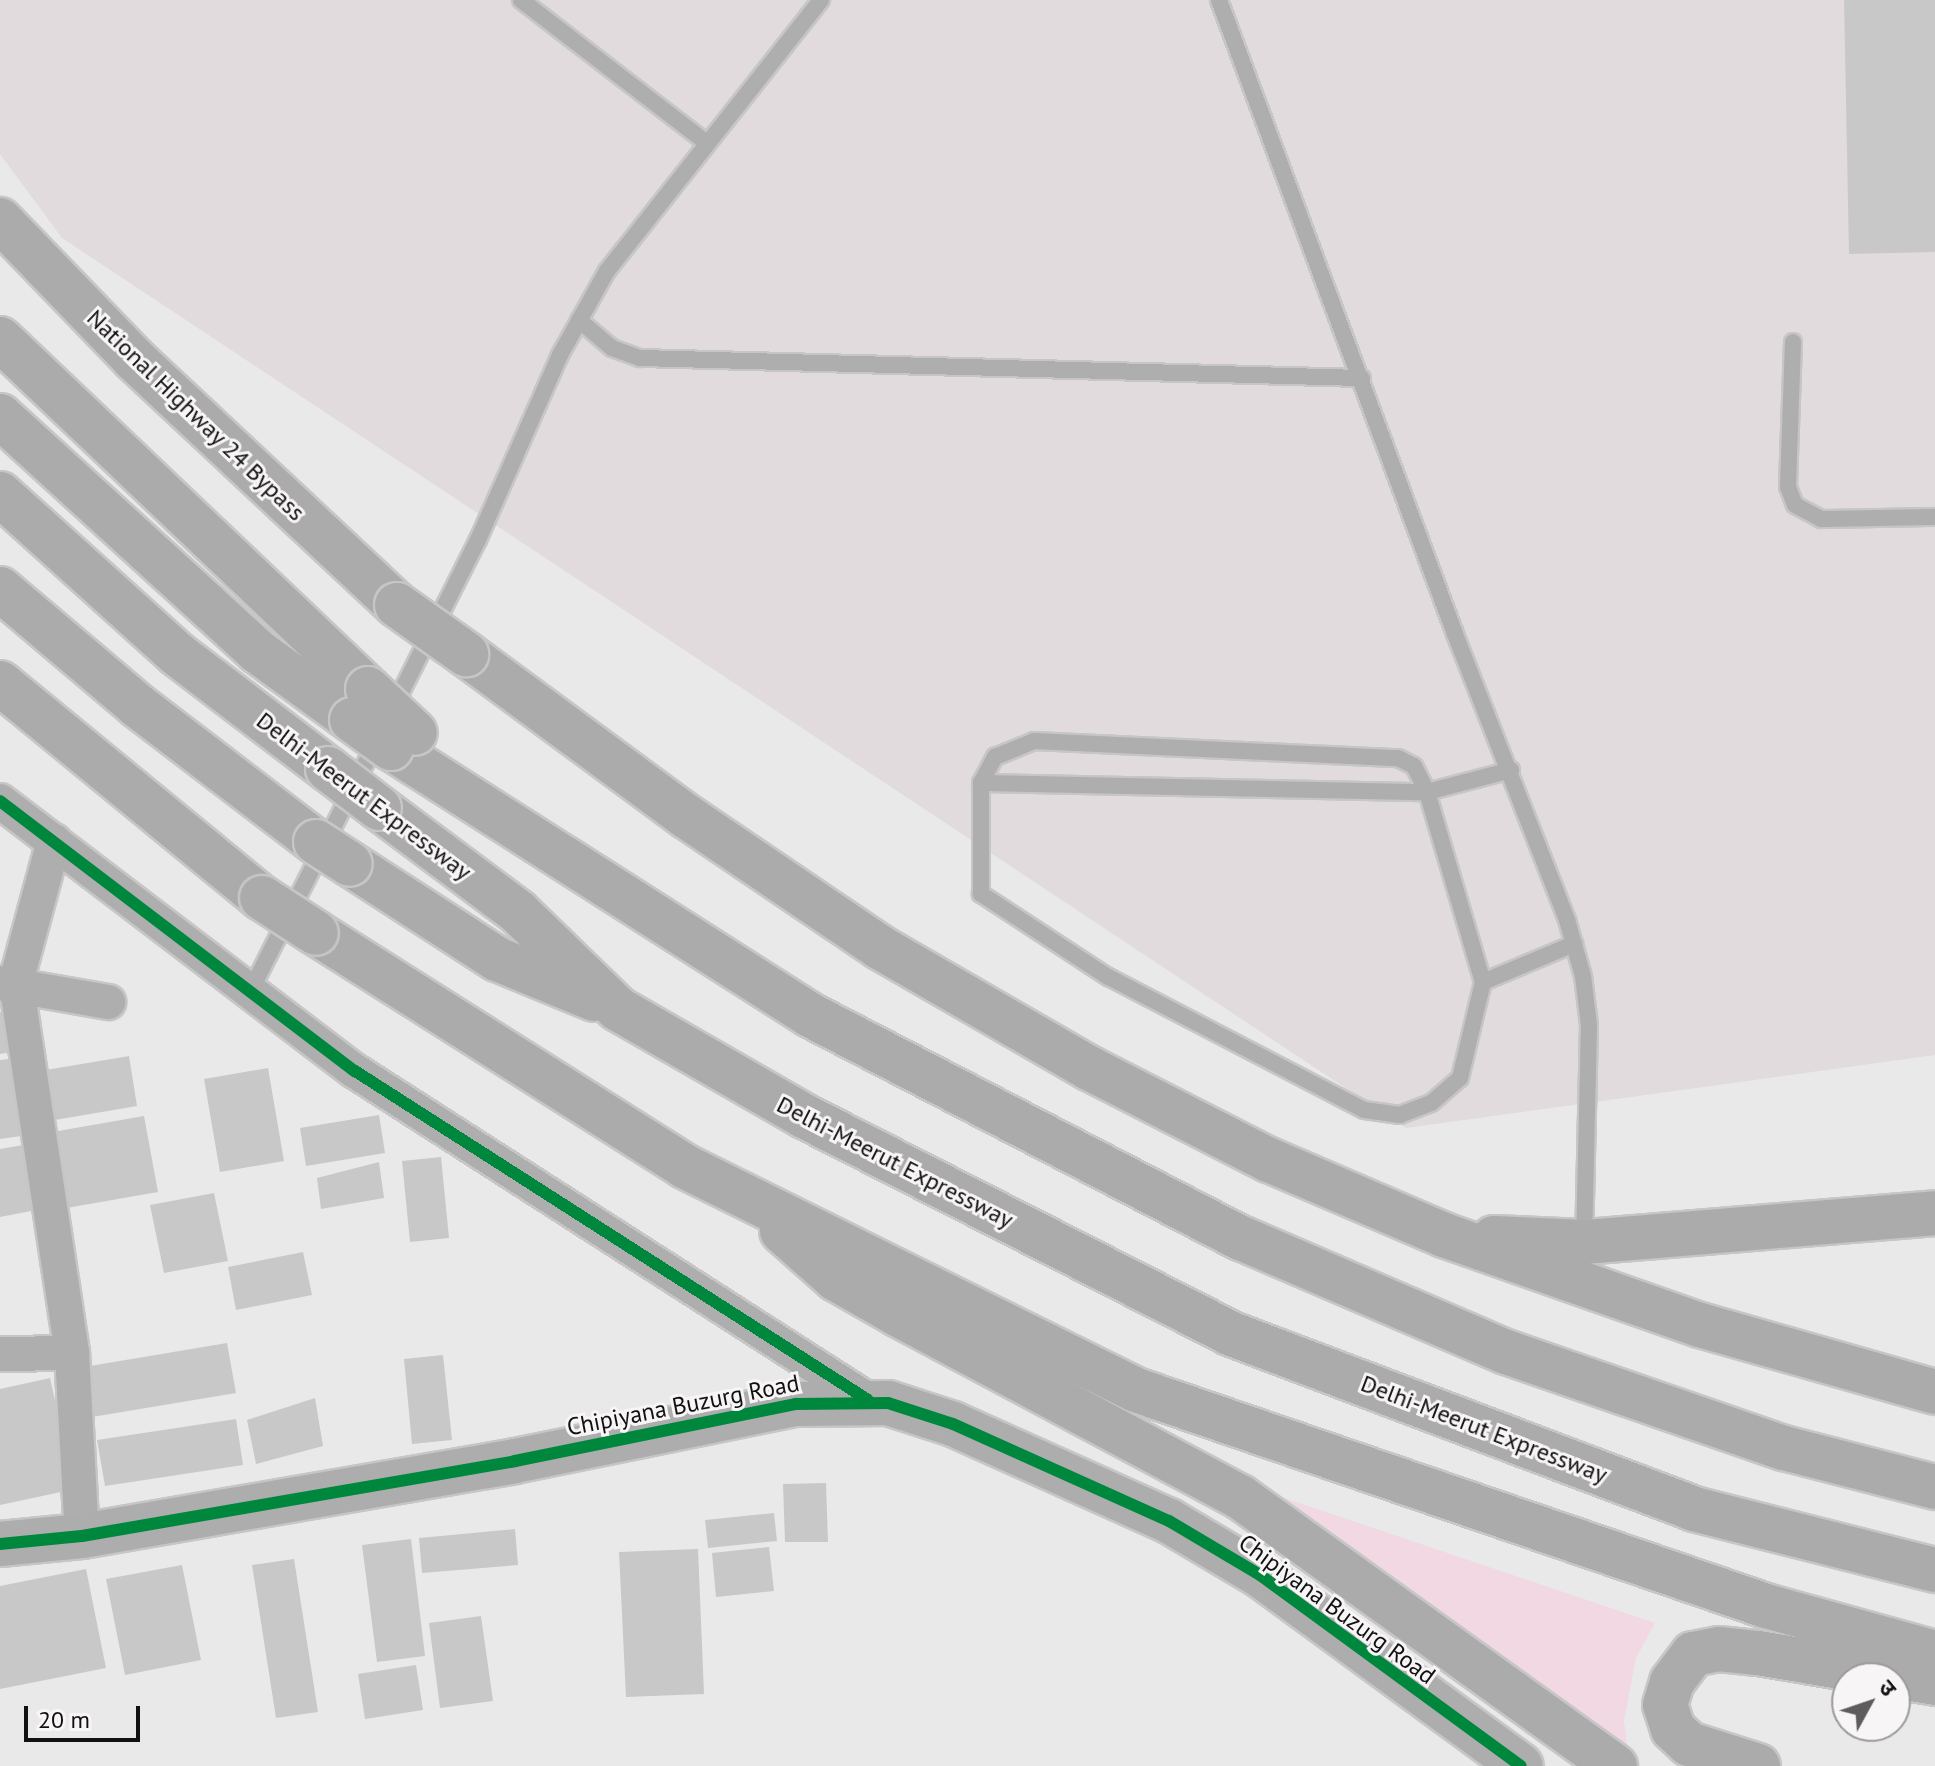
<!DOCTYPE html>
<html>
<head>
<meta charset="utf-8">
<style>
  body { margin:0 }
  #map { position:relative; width:1935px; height:1766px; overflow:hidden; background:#eae9e9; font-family:"PT Sans","Noto Sans Devanagari",sans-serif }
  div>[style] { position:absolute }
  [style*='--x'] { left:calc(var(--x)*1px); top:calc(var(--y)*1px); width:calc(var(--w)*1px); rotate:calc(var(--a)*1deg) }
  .built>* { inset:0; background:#e1dbde }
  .green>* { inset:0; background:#f1d8e3 }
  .building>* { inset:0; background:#c9c8c8 }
  .roads { filter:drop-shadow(2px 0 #c7c6c7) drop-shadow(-2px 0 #c7c6c7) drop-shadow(0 2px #c7c6c7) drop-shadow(0 -2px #c7c6c7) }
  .lane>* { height:16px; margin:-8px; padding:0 8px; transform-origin:8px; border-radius:8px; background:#aeaeae }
  .street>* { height:34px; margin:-17px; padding:0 17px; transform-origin:17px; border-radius:17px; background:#aeaeae }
  .secondary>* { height:44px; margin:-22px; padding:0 22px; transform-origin:22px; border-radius:22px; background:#adadad }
  .highway>* { height:44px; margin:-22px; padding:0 22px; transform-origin:22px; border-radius:22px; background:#ababab }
  .bridges { filter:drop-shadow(2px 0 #c7c6c7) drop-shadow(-2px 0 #c7c6c7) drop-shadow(0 2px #c7c6c7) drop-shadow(0 -2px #c7c6c7) }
  .highway-bridge>* { height:44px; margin:-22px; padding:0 22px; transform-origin:22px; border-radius:22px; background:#ababab }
  .cycleway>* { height:12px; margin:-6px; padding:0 6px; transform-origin:6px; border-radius:6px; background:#00873e }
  span { translate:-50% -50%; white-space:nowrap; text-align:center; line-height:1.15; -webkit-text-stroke:6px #f8f5f6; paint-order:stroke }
  .street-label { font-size:24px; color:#121112 }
  .north { position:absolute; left:1831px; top:1662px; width:80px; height:80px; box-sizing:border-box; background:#f8f5f6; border:2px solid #9c9a9b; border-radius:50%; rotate:50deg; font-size:22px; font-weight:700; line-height:32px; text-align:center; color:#121112 }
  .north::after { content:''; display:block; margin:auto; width:28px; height:36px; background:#5e5d5d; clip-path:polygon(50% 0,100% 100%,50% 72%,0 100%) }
  .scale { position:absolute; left:24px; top:1706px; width:116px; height:36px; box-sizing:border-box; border:4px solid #121112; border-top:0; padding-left:10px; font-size:24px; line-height:28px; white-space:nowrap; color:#121112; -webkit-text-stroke:6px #f8f5f6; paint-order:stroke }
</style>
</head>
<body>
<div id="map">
  <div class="built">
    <div style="clip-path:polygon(0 0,1935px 0,1935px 1055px,1406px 1128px,62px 238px,0 154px)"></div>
  </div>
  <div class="green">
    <div style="clip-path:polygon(1252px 1487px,1655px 1623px,1636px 1658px,1624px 1721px,1628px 1754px)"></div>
  </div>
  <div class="building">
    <div style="clip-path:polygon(1844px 0,1935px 0,1935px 252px,1849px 254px)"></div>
    <div style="clip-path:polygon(16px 1010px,21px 1051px,0 1054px,0 1012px)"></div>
    <div style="clip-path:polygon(129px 1056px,137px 1106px,49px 1121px,40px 1071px)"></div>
    <div style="clip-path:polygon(25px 1057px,36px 1134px,0 1139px,0 1060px)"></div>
    <div style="clip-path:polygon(268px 1068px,284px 1161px,220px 1172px,204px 1079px)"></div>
    <div style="clip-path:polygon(379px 1115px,385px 1153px,306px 1166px,300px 1128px)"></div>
    <div style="clip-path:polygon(144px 1116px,158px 1192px,55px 1210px,41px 1134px)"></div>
    <div style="clip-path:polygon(35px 1143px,47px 1208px,0 1217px,0 1149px)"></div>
    <div style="clip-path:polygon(441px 1157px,449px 1238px,410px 1242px,402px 1161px)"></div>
    <div style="clip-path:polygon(379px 1162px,384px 1198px,321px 1209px,317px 1178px)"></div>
    <div style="clip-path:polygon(214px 1193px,228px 1261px,164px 1273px,150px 1205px)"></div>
    <div style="clip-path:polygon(303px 1252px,312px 1295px,236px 1310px,228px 1267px)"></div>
    <div style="clip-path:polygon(227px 1343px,236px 1393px,92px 1417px,84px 1367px)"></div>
    <div style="clip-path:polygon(443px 1355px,452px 1440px,412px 1444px,404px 1359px)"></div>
    <div style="clip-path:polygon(50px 1378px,75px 1489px,0 1505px,0 1389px)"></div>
    <div style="clip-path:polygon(315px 1398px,323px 1446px,256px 1464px,247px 1420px)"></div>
    <div style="clip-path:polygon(236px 1419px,243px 1465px,105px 1486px,97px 1440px)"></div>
    <div style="clip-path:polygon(826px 1483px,828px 1542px,785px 1542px,783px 1484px)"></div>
    <div style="clip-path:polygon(774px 1513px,777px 1541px,708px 1548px,705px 1520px)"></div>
    <div style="clip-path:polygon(515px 1529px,518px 1565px,422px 1573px,419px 1538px)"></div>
    <div style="clip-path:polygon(411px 1539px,425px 1656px,377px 1662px,362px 1545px)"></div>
    <div style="clip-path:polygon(769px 1547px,774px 1591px,716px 1597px,712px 1553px)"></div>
    <div style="clip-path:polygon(698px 1549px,704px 1694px,626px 1697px,619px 1552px)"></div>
    <div style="clip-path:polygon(294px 1559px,318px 1712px,276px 1718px,252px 1565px)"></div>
    <div style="clip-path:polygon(182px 1565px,201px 1660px,125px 1675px,106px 1579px)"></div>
    <div style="clip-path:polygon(86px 1569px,106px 1668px,0 1689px,0 1586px)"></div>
    <div style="clip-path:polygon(481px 1616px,493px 1701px,440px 1708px,429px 1623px)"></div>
    <div style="clip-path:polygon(416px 1665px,423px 1710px,365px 1719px,358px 1674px)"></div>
  </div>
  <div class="roads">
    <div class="lane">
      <div style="--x:521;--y:0;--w:235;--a:37.6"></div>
      <div style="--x:1219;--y:0;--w:676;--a:69.58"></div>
      <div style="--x:1455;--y:634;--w:307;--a:68.6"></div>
      <div style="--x:1567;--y:920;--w:58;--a:74.1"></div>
      <div style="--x:1583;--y:976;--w:49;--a:83"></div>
      <div style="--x:1589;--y:1025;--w:216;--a:91.3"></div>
      <div style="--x:579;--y:320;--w:43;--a:40.3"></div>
      <div style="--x:612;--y:348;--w:30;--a:20"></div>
      <div style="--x:640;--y:358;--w:722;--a:1.59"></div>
      <div style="--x:1793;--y:342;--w:145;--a:92"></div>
      <div style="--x:1788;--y:487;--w:19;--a:69"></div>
      <div style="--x:1795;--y:505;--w:30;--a:28"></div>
      <div style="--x:1821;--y:519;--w:114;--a:-1"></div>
      <div style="--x:392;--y:710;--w:191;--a:-63.2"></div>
      <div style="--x:478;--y:540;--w:202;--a:-66.1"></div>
      <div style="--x:560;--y:355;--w:96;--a:-60.8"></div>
      <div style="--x:607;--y:271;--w:345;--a:-51.7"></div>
      <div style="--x:981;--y:783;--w:446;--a:1.2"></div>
      <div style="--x:1427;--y:792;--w:198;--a:73.6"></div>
      <div style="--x:1483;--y:982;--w:99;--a:103.5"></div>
      <div style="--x:1460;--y:1078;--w:38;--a:139"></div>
      <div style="--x:1431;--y:1103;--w:33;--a:159"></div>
      <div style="--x:1400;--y:1115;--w:36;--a:-172"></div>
      <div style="--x:1364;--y:1110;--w:288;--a:-152.5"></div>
      <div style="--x:1108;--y:977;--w:152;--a:-146.8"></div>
      <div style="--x:981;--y:894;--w:111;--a:-90"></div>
      <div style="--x:981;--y:783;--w:30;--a:-62"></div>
      <div style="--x:995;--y:757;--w:42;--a:-22.3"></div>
      <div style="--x:1034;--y:741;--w:364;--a:2.7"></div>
      <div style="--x:1398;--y:758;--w:18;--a:27"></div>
      <div style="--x:1414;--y:766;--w:29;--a:63"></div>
      <div style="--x:1427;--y:792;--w:87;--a:-14.7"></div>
      <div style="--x:1483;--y:982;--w:99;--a:-22.7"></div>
      <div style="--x:250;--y:992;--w:281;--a:-63.2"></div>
    </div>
    <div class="street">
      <div style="--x:0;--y:801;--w:446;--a:37.3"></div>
      <div style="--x:355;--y:1071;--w:613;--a:32.68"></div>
      <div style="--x:54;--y:841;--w:146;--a:105.1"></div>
      <div style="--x:16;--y:982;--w:375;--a:81.4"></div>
      <div style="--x:72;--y:1353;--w:183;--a:86.9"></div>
      <div style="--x:0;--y:983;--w:110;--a:10"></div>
      <div style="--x:0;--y:1354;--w:72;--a:-0.8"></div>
    </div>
    <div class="secondary">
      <div style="--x:0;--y:1544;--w:82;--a:-5.6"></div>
      <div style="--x:82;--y:1536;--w:439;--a:-9.8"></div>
      <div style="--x:515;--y:1461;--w:287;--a:-11.5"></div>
      <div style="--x:796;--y:1404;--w:92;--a:-0.6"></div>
      <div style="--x:888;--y:1403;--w:68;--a:17.9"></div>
      <div style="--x:953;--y:1424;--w:237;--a:24.2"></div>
      <div style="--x:1169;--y:1521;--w:106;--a:30.7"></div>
      <div style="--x:1260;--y:1575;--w:323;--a:36.2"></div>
    </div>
    <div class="highway">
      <div style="--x:0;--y:220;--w:193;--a:46"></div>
      <div style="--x:134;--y:359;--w:360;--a:43.1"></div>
      <div style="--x:0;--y:339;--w:508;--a:43.56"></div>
      <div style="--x:0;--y:416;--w:348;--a:42.4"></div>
      <div style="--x:257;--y:651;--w:117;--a:36"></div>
      <div style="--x:0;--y:494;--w:239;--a:42.1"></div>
      <div style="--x:177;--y:654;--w:190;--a:37.3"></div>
      <div style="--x:0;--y:589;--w:181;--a:40.3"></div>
      <div style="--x:138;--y:706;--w:224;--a:37.4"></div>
      <div style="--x:466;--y:654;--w:273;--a:36.4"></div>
      <div style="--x:686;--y:816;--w:235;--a:34.1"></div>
      <div style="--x:881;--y:948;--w:240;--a:30"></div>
      <div style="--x:1089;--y:1068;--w:202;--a:27.1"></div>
      <div style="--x:1269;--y:1160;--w:190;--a:23.2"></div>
      <div style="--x:1444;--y:1235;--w:271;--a:19.4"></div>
      <div style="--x:1700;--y:1325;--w:244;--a:15.9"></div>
      <div style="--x:0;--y:683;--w:339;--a:39.4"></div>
      <div style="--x:391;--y:748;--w:497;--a:32.5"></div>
      <div style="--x:810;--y:1015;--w:485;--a:27.4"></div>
      <div style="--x:1241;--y:1238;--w:288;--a:23.3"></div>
      <div style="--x:1506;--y:1352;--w:294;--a:19.1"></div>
      <div style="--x:1784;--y:1448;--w:156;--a:14.5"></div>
      <div style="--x:379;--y:808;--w:174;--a:36.8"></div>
      <div style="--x:518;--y:912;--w:139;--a:44.1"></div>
      <div style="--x:618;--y:1009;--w:215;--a:29.9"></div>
      <div style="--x:804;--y:1116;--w:477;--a:27"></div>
      <div style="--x:1229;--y:1333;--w:497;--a:20.7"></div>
      <div style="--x:1694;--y:1509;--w:249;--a:14.2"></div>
      <div style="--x:350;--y:864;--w:175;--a:32.9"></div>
      <div style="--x:497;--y:959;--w:105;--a:22.4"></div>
      <div style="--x:316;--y:933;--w:436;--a:32.3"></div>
      <div style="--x:684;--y:1166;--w:504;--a:26.36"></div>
      <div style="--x:1136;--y:1390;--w:666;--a:18.92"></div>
      <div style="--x:1766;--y:1606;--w:175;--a:15.5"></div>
      <div style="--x:782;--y:1231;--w:72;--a:41.6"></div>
      <div style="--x:836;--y:1279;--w:73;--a:29.7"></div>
      <div style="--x:899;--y:1315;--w:387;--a:28.1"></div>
      <div style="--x:1240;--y:1497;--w:462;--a:35.7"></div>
      <div style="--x:1494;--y:1238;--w:90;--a:2.5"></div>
      <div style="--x:1584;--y:1242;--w:352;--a:-4.7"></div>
      <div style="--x:1758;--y:1766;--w:72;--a:-162.3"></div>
      <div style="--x:1689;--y:1744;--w:22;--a:-137"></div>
      <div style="--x:1673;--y:1729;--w:25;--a:-108"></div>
      <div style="--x:1665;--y:1705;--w:24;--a:-73"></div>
      <div style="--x:1672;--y:1682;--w:35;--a:-53"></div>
      <div style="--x:1693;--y:1654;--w:26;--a:-11"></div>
      <div style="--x:1719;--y:1649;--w:39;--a:6"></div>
      <div style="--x:1758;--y:1653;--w:180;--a:9.6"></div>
    </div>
  </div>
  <div class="bridges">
    <div class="highway-bridge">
      <div style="--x:397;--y:605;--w:85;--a:35.4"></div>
      <div style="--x:368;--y:689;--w:64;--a:43.1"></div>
      <div style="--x:352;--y:720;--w:48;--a:35.7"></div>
      <div style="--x:328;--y:769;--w:64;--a:37.4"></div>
      <div style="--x:316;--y:842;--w:40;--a:32.9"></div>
      <div style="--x:262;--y:898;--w:64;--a:32.9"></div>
    </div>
  </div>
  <div class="cycleway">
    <div style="--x:0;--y:801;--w:446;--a:37.3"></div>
    <div style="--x:355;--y:1071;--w:609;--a:32.67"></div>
    <div style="--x:0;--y:1544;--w:82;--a:-5.6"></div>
    <div style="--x:82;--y:1536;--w:439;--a:-9.8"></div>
    <div style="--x:515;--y:1461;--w:287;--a:-11.5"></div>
    <div style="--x:796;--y:1404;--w:92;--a:-0.6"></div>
    <div style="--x:888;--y:1403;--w:68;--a:17.9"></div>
    <div style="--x:953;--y:1424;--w:237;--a:24.2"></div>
    <div style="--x:1169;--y:1521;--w:106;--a:30.7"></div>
    <div style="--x:1260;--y:1575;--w:323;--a:36.2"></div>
  </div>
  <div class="street-label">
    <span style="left:196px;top:415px;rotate:44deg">National Highway 24 Bypass</span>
    <span style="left:364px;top:796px;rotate:37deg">Delhi-Meerut Expressway</span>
    <span style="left:895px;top:1162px;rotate:27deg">Delhi-Meerut Expressway</span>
    <span style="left:683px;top:1405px;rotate:-11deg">Chipiyana Buzurg Road</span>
    <span style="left:1484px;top:1429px;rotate:21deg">Delhi-Meerut Expressway</span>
    <span style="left:1337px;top:1609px;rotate:36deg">Chipiyana Buzurg Road</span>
  </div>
  <div class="north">उ</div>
  <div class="scale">20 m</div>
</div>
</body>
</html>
